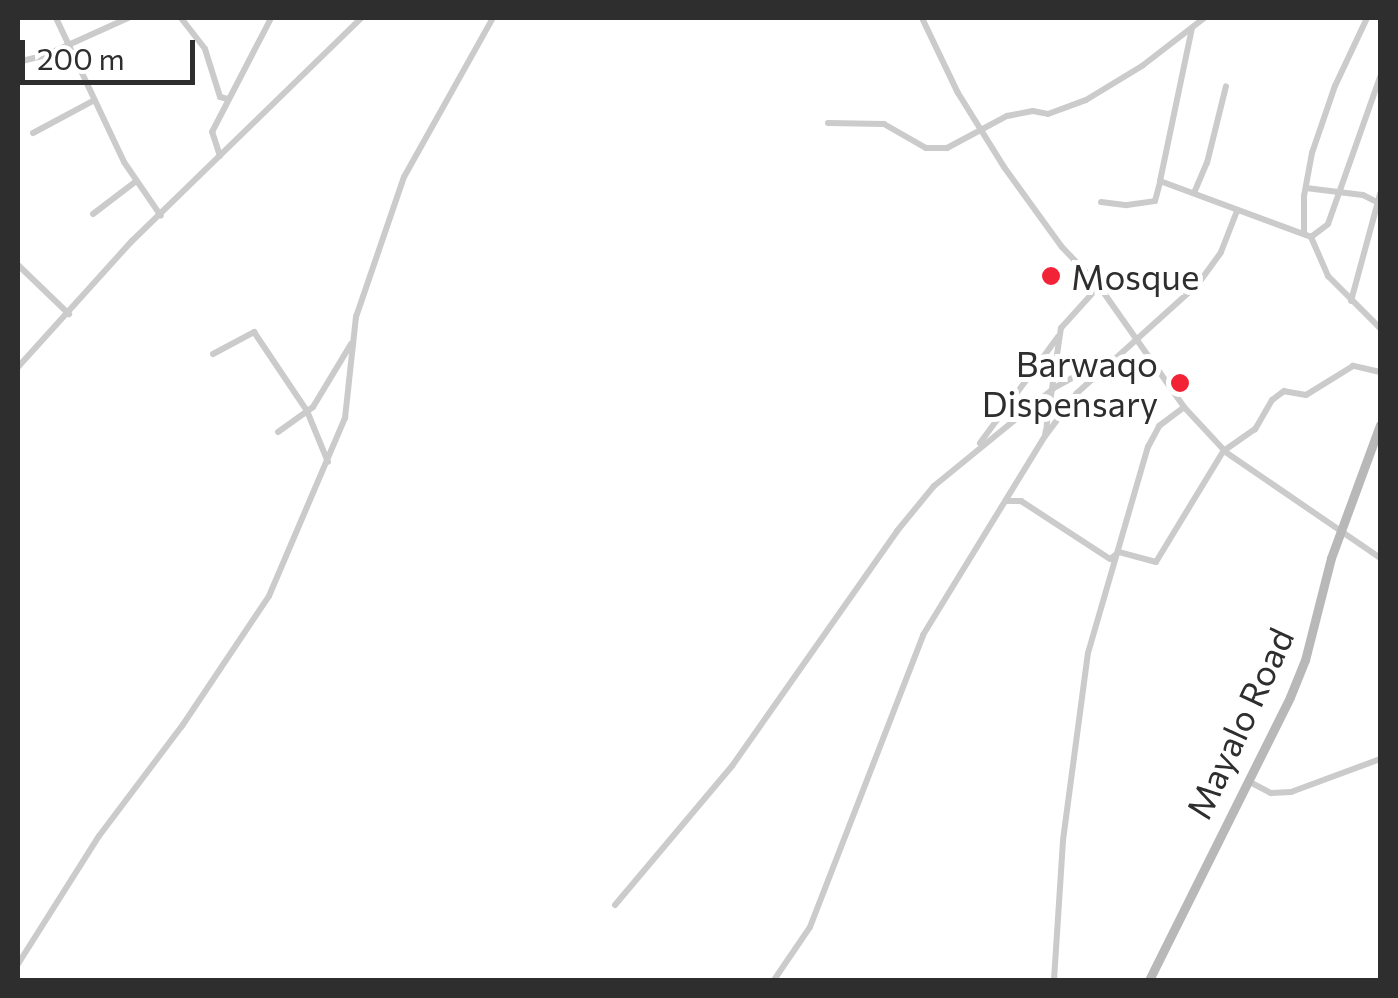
<!DOCTYPE html>
<html>
<head>
<meta charset="utf-8">
<style>
  body { margin:0 }
  #map { position:relative; width:1398px; height:998px; overflow:hidden; background:#fff; font-family:Commissioner,sans-serif }
  div>[style] { position:absolute }
  [style*='--x'] { left:calc(var(--x)*1px); top:calc(var(--y)*1px); width:calc(var(--w)*1px); rotate:calc(var(--a)*1deg) }
  .street>* { height:6px; margin:-3px; padding:0 3px; transform-origin:3px; border-radius:3px; background:#cbcbcb }
  .secondary>* { height:9px; margin:-4.5px; padding:0 4.5px; transform-origin:4.5px; border-radius:4.5px; background:#b8b8b8 }
  .dots>* { width:28px; height:28px; translate:-50% -50%; box-sizing:border-box; border:5px solid #fff; border-radius:50% }
  span { translate:-50% -50%; white-space:nowrap; text-align:center; line-height:1.15; -webkit-text-stroke:10px #fff; paint-order:stroke }
  .poi-label { font-size:35px; color:#2e2e2e }
  .left { translate:0 -50%; text-align:left }
  .right { translate:-100% -50%; text-align:right }
  .street-label { font-size:35px; color:#2e2e2e }
  .frame { position:absolute; inset:0; border:20px solid #2e2e2e; pointer-events:none }
  .scale { position:absolute; left:20px; top:40px; width:175px; height:45px; box-sizing:border-box; border:5px solid #2e2e2e; border-top:0; padding-left:12px; font-size:30px; line-height:35px; white-space:nowrap; color:#2e2e2e; -webkit-text-stroke:8px #fff; paint-order:stroke }
</style>
</head>
<body>
<div id="map">
  <div class="street">
    <div style="--x:56;--y:18;--w:159;--a:64.7"></div>
    <div style="--x:124;--y:162;--w:65;--a:55.6"></div>
    <div style="--x:181;--y:18;--w:39;--a:52"></div>
    <div style="--x:205;--y:49;--w:50;--a:72.6"></div>
    <div style="--x:220;--y:97;--w:8;--a:14"></div>
    <div style="--x:922;--y:18;--w:83;--a:64.4"></div>
    <div style="--x:958;--y:93;--w:87;--a:58.1"></div>
    <div style="--x:1004;--y:167;--w:99;--a:54.1"></div>
    <div style="--x:1062;--y:247;--w:54;--a:46.5"></div>
    <div style="--x:1099;--y:286;--w:148;--a:54.9"></div>
    <div style="--x:1184;--y:407;--w:59;--a:47.1"></div>
    <div style="--x:1224;--y:450;--w:131;--a:121.3"></div>
    <div style="--x:1156;--y:562;--w:38;--a:-165"></div>
    <div style="--x:1119;--y:552;--w:11;--a:142"></div>
    <div style="--x:1110;--y:559;--w:106;--a:-146.9"></div>
    <div style="--x:1021;--y:501;--w:14;--a:180"></div>
    <div style="--x:1192;--y:28;--w:156;--a:101.8"></div>
    <div style="--x:1160;--y:181;--w:161;--a:20.3"></div>
    <div style="--x:18;--y:62;--w:29;--a:-14"></div>
    <div style="--x:46;--y:55;--w:90;--a:-24.3"></div>
    <div style="--x:828;--y:123;--w:56;--a:1"></div>
    <div style="--x:884;--y:124;--w:48;--a:29.7"></div>
    <div style="--x:926;--y:148;--w:21;--a:0"></div>
    <div style="--x:947;--y:148;--w:68;--a:-28.1"></div>
    <div style="--x:1007;--y:116;--w:26;--a:-11"></div>
    <div style="--x:1033;--y:111;--w:15;--a:11"></div>
    <div style="--x:1048;--y:114;--w:40;--a:-20.2"></div>
    <div style="--x:1086;--y:100;--w:66;--a:-31.3"></div>
    <div style="--x:1142;--y:66;--w:78;--a:-37.7"></div>
    <div style="--x:33;--y:133;--w:68;--a:-28.1"></div>
    <div style="--x:220;--y:156;--w:25;--a:-108"></div>
    <div style="--x:212;--y:132;--w:128;--a:-62.6"></div>
    <div style="--x:1306;--y:188;--w:57;--a:7"></div>
    <div style="--x:1363;--y:195;--w:18;--a:27"></div>
    <div style="--x:1194;--y:193;--w:33;--a:-67"></div>
    <div style="--x:1207;--y:163;--w:79;--a:-76.1"></div>
    <div style="--x:1101;--y:202;--w:26;--a:7"></div>
    <div style="--x:1127;--y:205;--w:28;--a:-8"></div>
    <div style="--x:1155;--y:201;--w:20;--a:-75"></div>
    <div style="--x:93;--y:214;--w:53;--a:-37.3"></div>
    <div style="--x:1304;--y:233;--w:37;--a:-90"></div>
    <div style="--x:1304;--y:196;--w:44;--a:-79.5"></div>
    <div style="--x:1312;--y:153;--w:71;--a:-71.1"></div>
    <div style="--x:1335;--y:86;--w:75;--a:-64.8"></div>
    <div style="--x:1311;--y:237;--w:21;--a:-37"></div>
    <div style="--x:1328;--y:224;--w:156;--a:-70.5"></div>
    <div style="--x:1311;--y:237;--w:43;--a:66.4"></div>
    <div style="--x:1328;--y:276;--w:74;--a:45"></div>
    <div style="--x:18;--y:265;--w:71;--a:43.9"></div>
    <div style="--x:1351;--y:301;--w:111;--a:-74.8"></div>
    <div style="--x:213;--y:354;--w:47;--a:-28.2"></div>
    <div style="--x:254;--y:332;--w:95;--a:56.1"></div>
    <div style="--x:307;--y:411;--w:55;--a:67.6"></div>
    <div style="--x:18;--y:367;--w:170;--a:-47.9"></div>
    <div style="--x:132;--y:241;--w:320;--a:-44.2"></div>
    <div style="--x:1380;--y:372;--w:28;--a:-167"></div>
    <div style="--x:1353;--y:366;--w:55;--a:148.3"></div>
    <div style="--x:1306;--y:395;--w:22;--a:-170"></div>
    <div style="--x:1284;--y:391;--w:15;--a:143"></div>
    <div style="--x:1272;--y:400;--w:34;--a:120"></div>
    <div style="--x:1255;--y:429;--w:38;--a:145"></div>
    <div style="--x:1224;--y:451;--w:189;--a:34.4"></div>
    <div style="--x:278;--y:432;--w:43;--a:-35.5"></div>
    <div style="--x:313;--y:407;--w:74;--a:-58.9"></div>
    <div style="--x:1046;--y:435;--w:52;--a:-53.6"></div>
    <div style="--x:1077;--y:393;--w:25;--a:-42"></div>
    <div style="--x:980;--y:443;--w:132;--a:-53.7"></div>
    <div style="--x:1248;--y:781;--w:26;--a:28"></div>
    <div style="--x:1271;--y:793;--w:20;--a:-3"></div>
    <div style="--x:1291;--y:792;--w:95;--a:-20.3"></div>
    <div style="--x:615;--y:905;--w:182;--a:-49.9"></div>
    <div style="--x:732;--y:766;--w:287;--a:-54.9"></div>
    <div style="--x:897;--y:531;--w:58;--a:-50.6"></div>
    <div style="--x:934;--y:486;--w:155;--a:-39.2"></div>
    <div style="--x:1054;--y:388;--w:37;--a:-29"></div>
    <div style="--x:1086;--y:370;--w:12;--a:31"></div>
    <div style="--x:1096;--y:376;--w:137;--a:-42"></div>
    <div style="--x:1198;--y:284;--w:39;--a:-54"></div>
    <div style="--x:1221;--y:252;--w:44;--a:-68.7"></div>
    <div style="--x:18;--y:964;--w:151;--a:-57.7"></div>
    <div style="--x:99;--y:836;--w:138;--a:-53"></div>
    <div style="--x:182;--y:726;--w:156;--a:-56.2"></div>
    <div style="--x:269;--y:596;--w:194;--a:-66.9"></div>
    <div style="--x:345;--y:418;--w:102;--a:-83.8"></div>
    <div style="--x:356;--y:317;--w:148;--a:-71.1"></div>
    <div style="--x:404;--y:177;--w:182;--a:-60.8"></div>
    <div style="--x:774;--y:980;--w:64;--a:-55.8"></div>
    <div style="--x:810;--y:927;--w:313;--a:-68.8"></div>
    <div style="--x:923;--y:635;--w:233;--a:-58.5"></div>
    <div style="--x:1045;--y:436;--w:109;--a:-81.6"></div>
    <div style="--x:1061;--y:328;--w:57;--a:-47.9"></div>
    <div style="--x:1054;--y:980;--w:140;--a:-86.3"></div>
    <div style="--x:1063;--y:840;--w:189;--a:-82.4"></div>
    <div style="--x:1088;--y:653;--w:215;--a:-73.8"></div>
    <div style="--x:1148;--y:447;--w:24;--a:-62"></div>
    <div style="--x:1159;--y:426;--w:31;--a:-37"></div>
  </div>
  <div class="secondary">
    <div style="--x:1149;--y:980;--w:316;--a:-63.5"></div>
    <div style="--x:1290;--y:697;--w:40;--a:-68"></div>
    <div style="--x:1305;--y:660;--w:105;--a:-75.7"></div>
    <div style="--x:1331;--y:558;--w:142;--a:-69.8"></div>
  </div>
  <div class="dots">
    <div style="left:1051px;top:276px;background:#f22336"></div>
    <div style="left:1180px;top:383px;background:#f22336"></div>
  </div>
  <div class="poi-label">
    <span class="left" style="left:1071px;top:276px">Mosque</span>
    <span class="right" style="left:1158px;top:383px">Barwaqo<br>Dispensary</span>
  </div>
  <div class="street-label">
    <span style="left:1239px;top:723px;rotate:-65deg">Mayalo Road</span>
  </div>
  <div class="frame"></div>
  <div class="scale">200 m</div>
</div>
</body>
</html>
